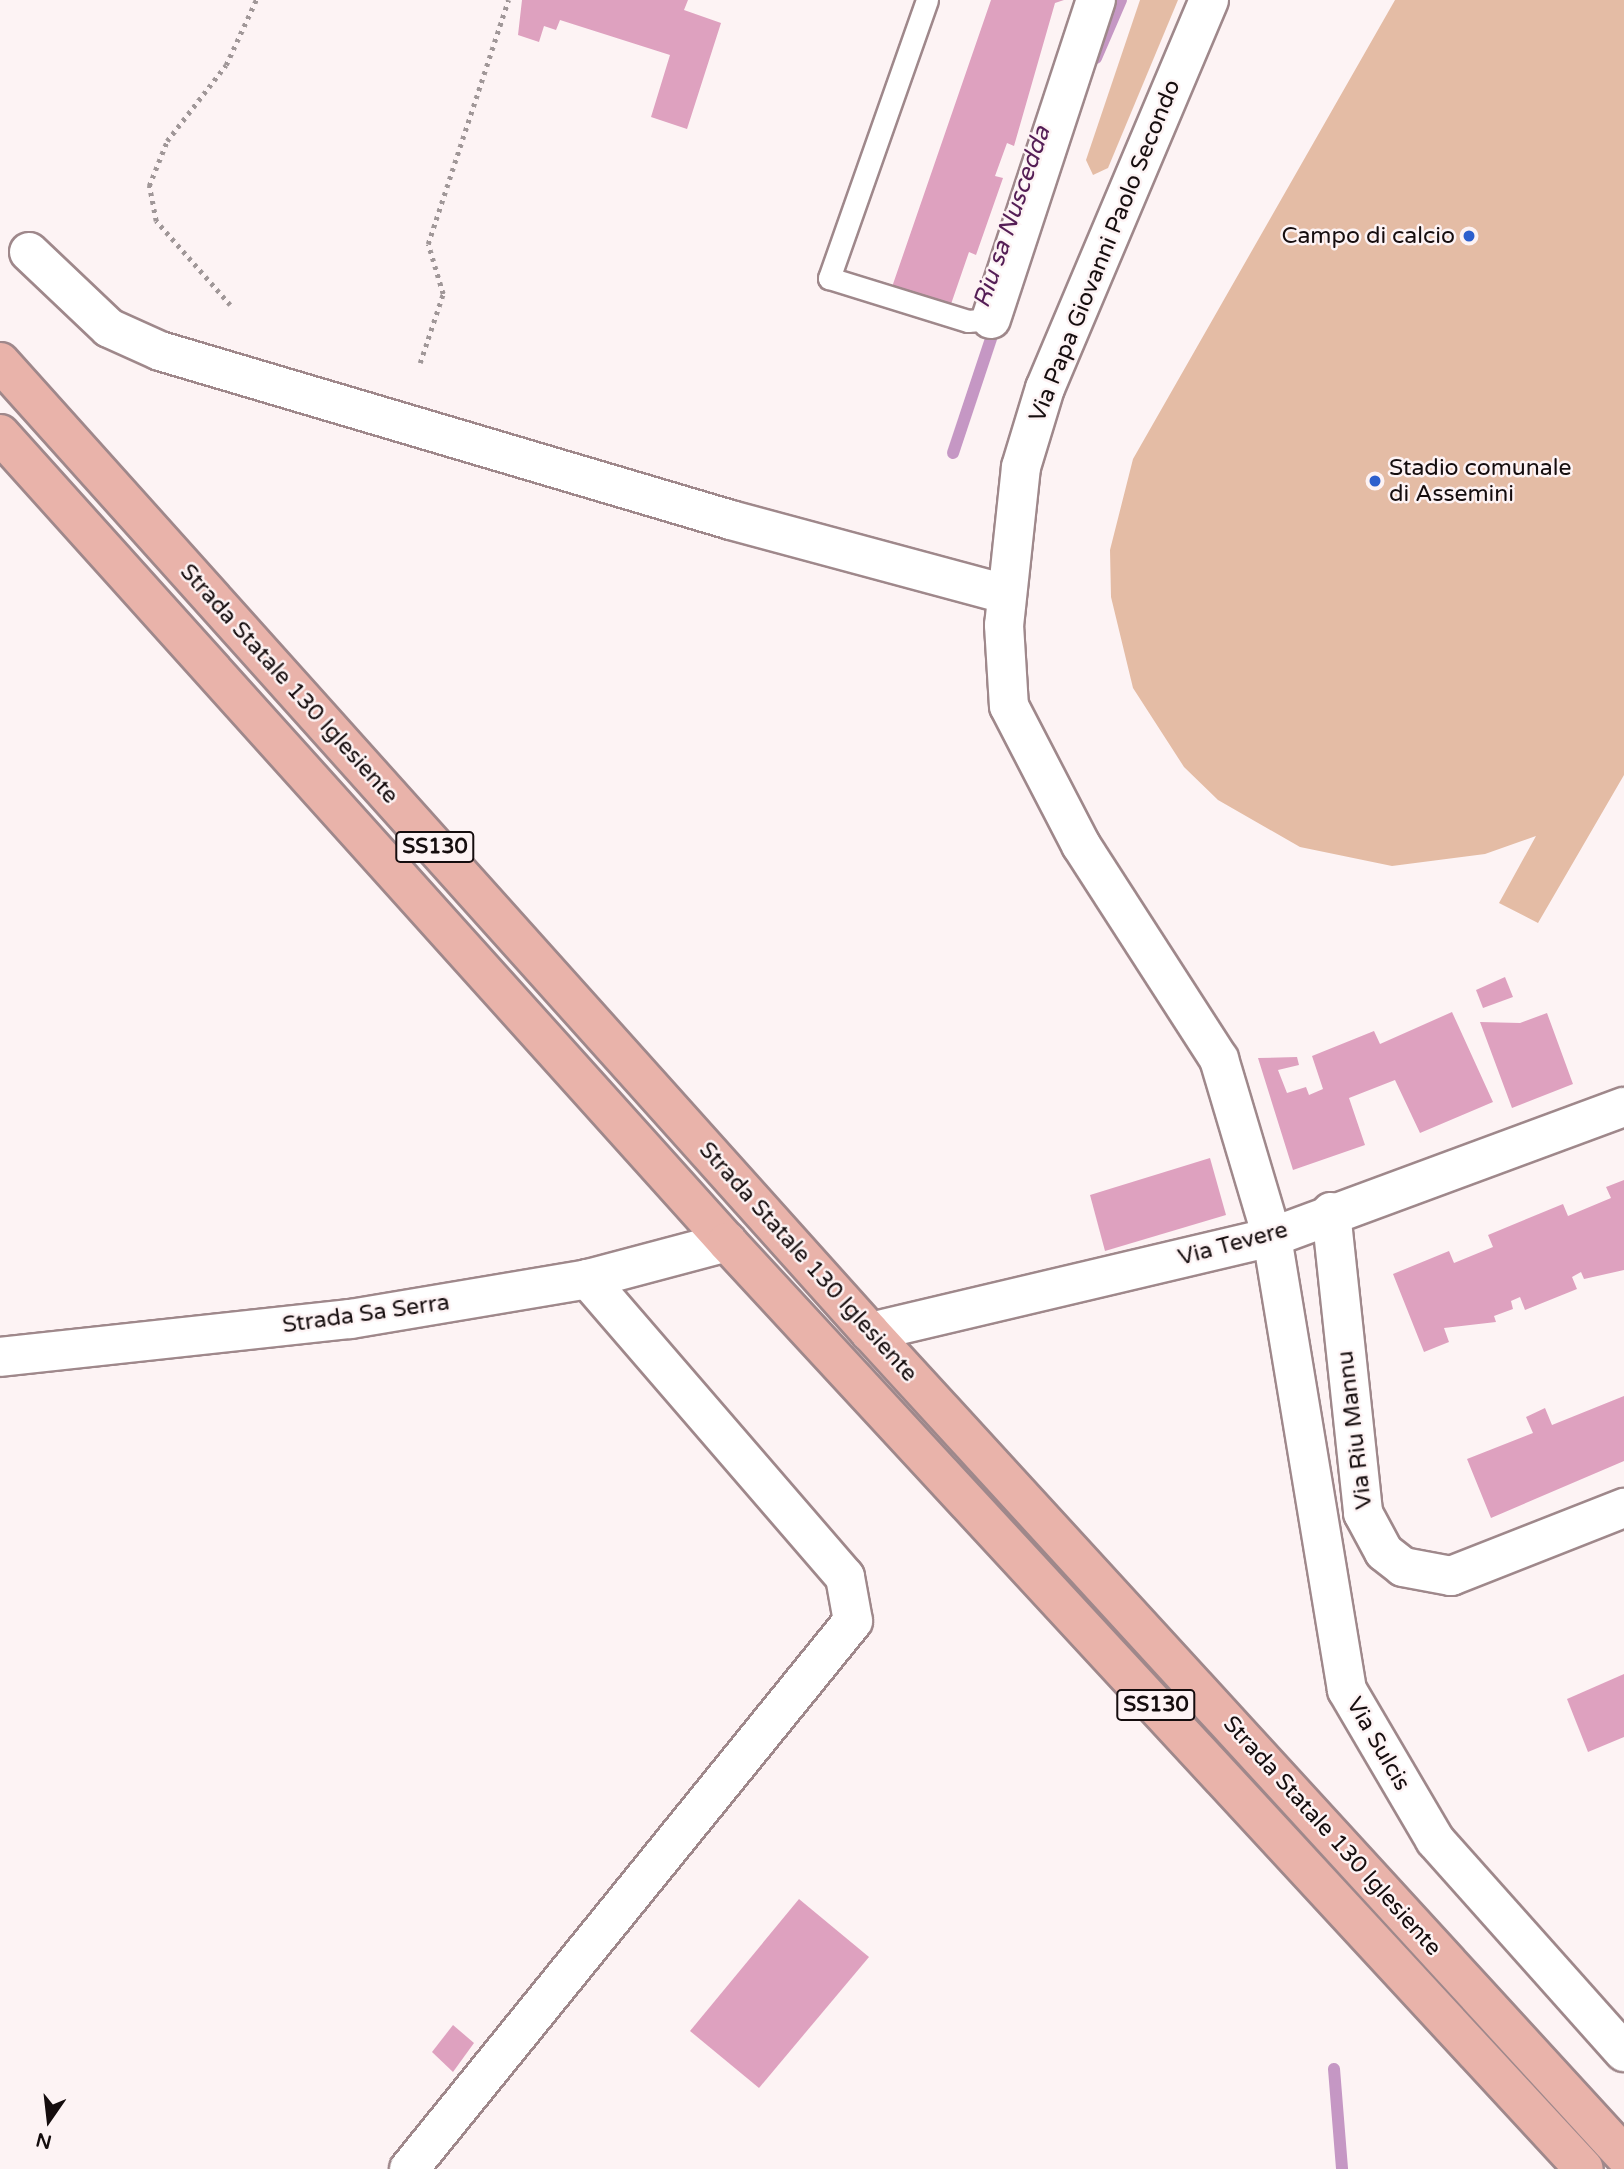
<!DOCTYPE html>
<html>
<head>
<meta charset="utf-8">
<style>
  body { margin:0 }
  #map { position:relative; width:1624px; height:2169px; overflow:hidden; background:#fdf3f4; font-family:"Varela Round",sans-serif }
  div>[style] { position:absolute }
  [style*='--x'] { left:calc(var(--x)*1px); top:calc(var(--y)*1px); width:calc(var(--w)*1px); rotate:calc(var(--a)*1deg) }
  .green>* { inset:0; background:#e4bca5 }
  .stream>* { height:12px; margin:-6px; padding:0 6px; transform-origin:6px; border-radius:6px; background:#c597c4 }
  .building>* { inset:0; background:#dea1bf }
  .path>* { height:4.5px; margin-top:-2.25px; transform-origin:0; background:repeating-linear-gradient(90deg,#a09798 0 3.5px,transparent 0 8.5px) }
  .roads { filter:drop-shadow(2px 0 #9f888b) drop-shadow(-2px 0 #9f888b) drop-shadow(0 2px #9f888b) drop-shadow(0 -2px #9f888b) }
  .lane>* { height:21px; margin:-10.5px; padding:0 10.5px; transform-origin:10.5px; border-radius:10.5px; background:#fff }
  .street>* { height:38px; margin:-19px; padding:0 19px; transform-origin:19px; border-radius:19px; background:#fff }
  .primary>* { height:38px; margin:-19px; padding:0 19px; transform-origin:19px; border-radius:19px; background:#e9b3aa }
  .dots>* { width:19px; height:19px; translate:-50% -50%; box-sizing:border-box; border:4px solid #fdf3f4; border-radius:50% }
  span { translate:-50% -50%; white-space:nowrap; text-align:center; line-height:1.15; -webkit-text-stroke:5px #fdf3f4; paint-order:stroke }
  .shield-label span { padding:2px 5px; background:#fdf3f4; border:2px solid; border-radius:5px; -webkit-text-stroke-width:0 }
  .shield-label { font-size:21px; color:#150d0e; font-weight:700 }
  .poi-label { font-size:23px; color:#150d0e }
  .right { translate:-100% -50%; text-align:right }
  .left { translate:0 -50%; text-align:left }
  .street-label { font-size:23px; color:#150d0e }
  .water-label { font-size:24px; color:#541d55; font-style:italic }
  .north { position:absolute; left:14px; top:2085px; width:70px; height:70px; -webkit-text-stroke:5px #fdf3f4; paint-order:stroke; rotate:194deg; font-size:19px; font-weight:700; line-height:28px; text-align:center; color:#150d0e }
  .north::after { content:''; display:block; margin:auto; width:24px; height:32px; background:#150d0e; clip-path:polygon(50% 0,100% 100%,50% 72%,0 100%) }
</style>
</head>
<body>
<div id="map">
  <div class="green">
    <div style="clip-path:polygon(1140px 0,1178px 0,1108px 168px,1093px 175px,1086px 160px)"></div>
    <div style="clip-path:polygon(1395px 0,1624px 0,1624px 775px,1538px 923px,1499px 903px,1536px 836px,1485px 854px,1392px 866px,1300px 847px,1218px 800px,1184px 767px,1133px 688px,1111px 597px,1110px 550px,1133px 459px)"></div>
  </div>
  <div class="stream">
    <div style="--x:1096;--y:58;--w:63;--a:-66.7"></div>
    <div style="--x:953;--y:453;--w:136;--a:-71.6"></div>
    <div style="--x:1334;--y:2069;--w:100;--a:85.4"></div>
  </div>
  <div class="building">
    <div style="clip-path:polygon(522px 0,688px 0,684px 10px,721px 23px,687px 129px,651px 117px,670px 55px,560px 20px,556px 30px,544px 26px,539px 42px,518px 35px)"></div>
    <div style="clip-path:polygon(991px 0,1064px 0,1055px 3px,1014px 146px,1007px 143px,995px 176px,1003px 178px,976px 255px,969px 252px,950px 307px,892px 287px)"></div>
    <div style="clip-path:polygon(1505px 977px,1513px 997px,1483px 1008px,1476px 990px)"></div>
    <div style="clip-path:polygon(1452px 1012px,1493px 1102px,1420px 1133px,1395px 1080px,1349px 1098px,1365px 1145px,1293px 1170px,1258px 1058px,1297px 1057px,1299px 1065px,1278px 1070px,1287px 1093px,1306px 1087px,1309px 1095px,1323px 1089px,1312px 1056px,1374px 1031px,1380px 1044px)"></div>
    <div style="clip-path:polygon(1547px 1013px,1573px 1084px,1512px 1108px,1480px 1022px,1520px 1023px)"></div>
    <div style="clip-path:polygon(1210px 1158px,1226px 1215px,1105px 1251px,1090px 1195px)"></div>
    <div style="clip-path:polygon(1624px 1180px,1624px 1270px,1584px 1279px,1581px 1272px,1572px 1277px,1577px 1289px,1525px 1310px,1520px 1297px,1511px 1301px,1513px 1309px,1494px 1316px,1496px 1322px,1444px 1328px,1449px 1342px,1424px 1352px,1393px 1274px,1449px 1251px,1454px 1263px,1493px 1247px,1488px 1235px,1563px 1204px,1568px 1216px,1611px 1198px,1606px 1187px)"></div>
    <div style="clip-path:polygon(1624px 1396px,1624px 1461px,1491px 1518px,1467px 1459px,1533px 1433px,1526px 1417px,1545px 1408px,1552px 1425px)"></div>
    <div style="clip-path:polygon(1624px 1674px,1624px 1737px,1588px 1752px,1567px 1699px)"></div>
    <div style="clip-path:polygon(799px 1899px,869px 1957px,759px 2088px,690px 2031px)"></div>
    <div style="clip-path:polygon(453px 2025px,474px 2043px,453px 2072px,432px 2052px)"></div>
  </div>
  <div class="path">
    <div style="--x:230;--y:305;--w:112;--a:-131.4"></div>
    <div style="--x:156;--y:221;--w:36;--a:-101"></div>
    <div style="--x:149;--y:186;--w:48;--a:-68.2"></div>
    <div style="--x:167;--y:141;--w:96;--a:-52.2"></div>
    <div style="--x:226;--y:65;--w:72;--a:-65.2"></div>
    <div style="--x:420;--y:363;--w:73;--a:-71.6"></div>
    <div style="--x:443;--y:294;--w:52;--a:-106.7"></div>
    <div style="--x:428;--y:244;--w:257;--a:-71.8"></div>
  </div>
  <div class="roads">
    <div class="lane">
      <div style="--x:927;--y:0;--w:295;--a:109.4"></div>
      <div style="--x:829;--y:278;--w:145;--a:17.2"></div>
      <div style="--x:968;--y:321;--w:23;--a:-5"></div>
    </div>
    <div class="street">
      <div style="--x:1209;--y:0;--w:421;--a:112.9"></div>
      <div style="--x:1045;--y:388;--w:83;--a:106.9"></div>
      <div style="--x:1021;--y:467;--w:159;--a:96.1"></div>
      <div style="--x:1004;--y:625;--w:81;--a:86.5"></div>
      <div style="--x:1009;--y:706;--w:157;--a:62.6"></div>
      <div style="--x:1081;--y:845;--w:255;--a:57.2"></div>
      <div style="--x:1219;--y:1059;--w:186;--a:73.4"></div>
      <div style="--x:1272;--y:1237;--w:459;--a:80.6"></div>
      <div style="--x:1347;--y:1690;--w:174;--a:59.6"></div>
      <div style="--x:1435;--y:1840;--w:284;--a:48.3"></div>
      <div style="--x:29;--y:252;--w:110;--a:43.5"></div>
      <div style="--x:109;--y:328;--w:56;--a:24.3"></div>
      <div style="--x:160;--y:351;--w:595;--a:16.49"></div>
      <div style="--x:731;--y:520;--w:285;--a:15.1"></div>
      <div style="--x:991;--y:319;--w:336;--a:-71.8"></div>
      <div style="--x:1331;--y:1212;--w:303;--a:83.9"></div>
      <div style="--x:1363;--y:1513;--w:44;--a:61.7"></div>
      <div style="--x:1384;--y:1552;--w:24;--a:38"></div>
      <div style="--x:1403;--y:1567;--w:49;--a:10.6"></div>
      <div style="--x:1451;--y:1576;--w:186;--a:-21.5"></div>
      <div style="--x:870;--y:1332;--w:413;--a:-13.3"></div>
      <div style="--x:1272;--y:1237;--w:375;--a:-20.3"></div>
      <div style="--x:0;--y:1357;--w:352;--a:-6.2"></div>
      <div style="--x:350;--y:1319;--w:241;--a:-9.5"></div>
      <div style="--x:588;--y:1279;--w:144;--a:-14.9"></div>
      <div style="--x:409;--y:2169;--w:705;--a:-50.98"></div>
      <div style="--x:853;--y:1621;--w:45;--a:-100.3"></div>
      <div style="--x:845;--y:1577;--w:394;--a:-130.8"></div>
    </div>
    <div class="primary">
      <div style="--x:0;--y:362;--w:1303;--a:48.11"></div>
      <div style="--x:870;--y:1332;--w:1116;--a:47.51"></div>
      <div style="--x:0;--y:434;--w:1087;--a:48.02"></div>
      <div style="--x:727;--y:1242;--w:1262;--a:47.25"></div>
    </div>
  </div>
  <div class="dots">
    <div style="left:1469px;top:236px;background:#2d5fcd"></div>
    <div style="left:1375px;top:481px;background:#2d5fcd"></div>
  </div>
  <div class="shield-label">
    <span style="left:435px;top:847px">SS130</span>
    <span style="left:1156px;top:1705px">SS130</span>
  </div>
  <div class="poi-label">
    <span class="right" style="left:1455px;top:236px">Campo di calcio</span>
    <span class="left" style="left:1389px;top:481px">Stadio comunale<br>di Assemini</span>
  </div>
  <div class="street-label">
    <span style="left:1105px;top:251px;rotate:-68deg">Via Papa Giovanni Paolo Secondo</span>
    <span style="left:289px;top:684px;rotate:48deg">Strada Statale 130 Iglesiente</span>
    <span style="left:1233px;top:1244px;rotate:-15deg">Via Tevere</span>
    <span style="left:808px;top:1262px;rotate:48deg">Strada Statale 130 Iglesiente</span>
    <span style="left:366px;top:1314px;rotate:-8deg">Strada Sa Serra</span>
    <span style="left:1355px;top:1430px;rotate:-97deg">Via Riu Mannu</span>
    <span style="left:1378px;top:1744px;rotate:60deg">Via Sulcis</span>
    <span style="left:1332px;top:1836px;rotate:48deg">Strada Statale 130 Iglesiente</span>
  </div>
  <div class="water-label">
    <span style="left:1012px;top:217px;rotate:-71deg">Riu sa Nuscedda</span>
  </div>
  <div class="north">N</div>
</div>
</body>
</html>
